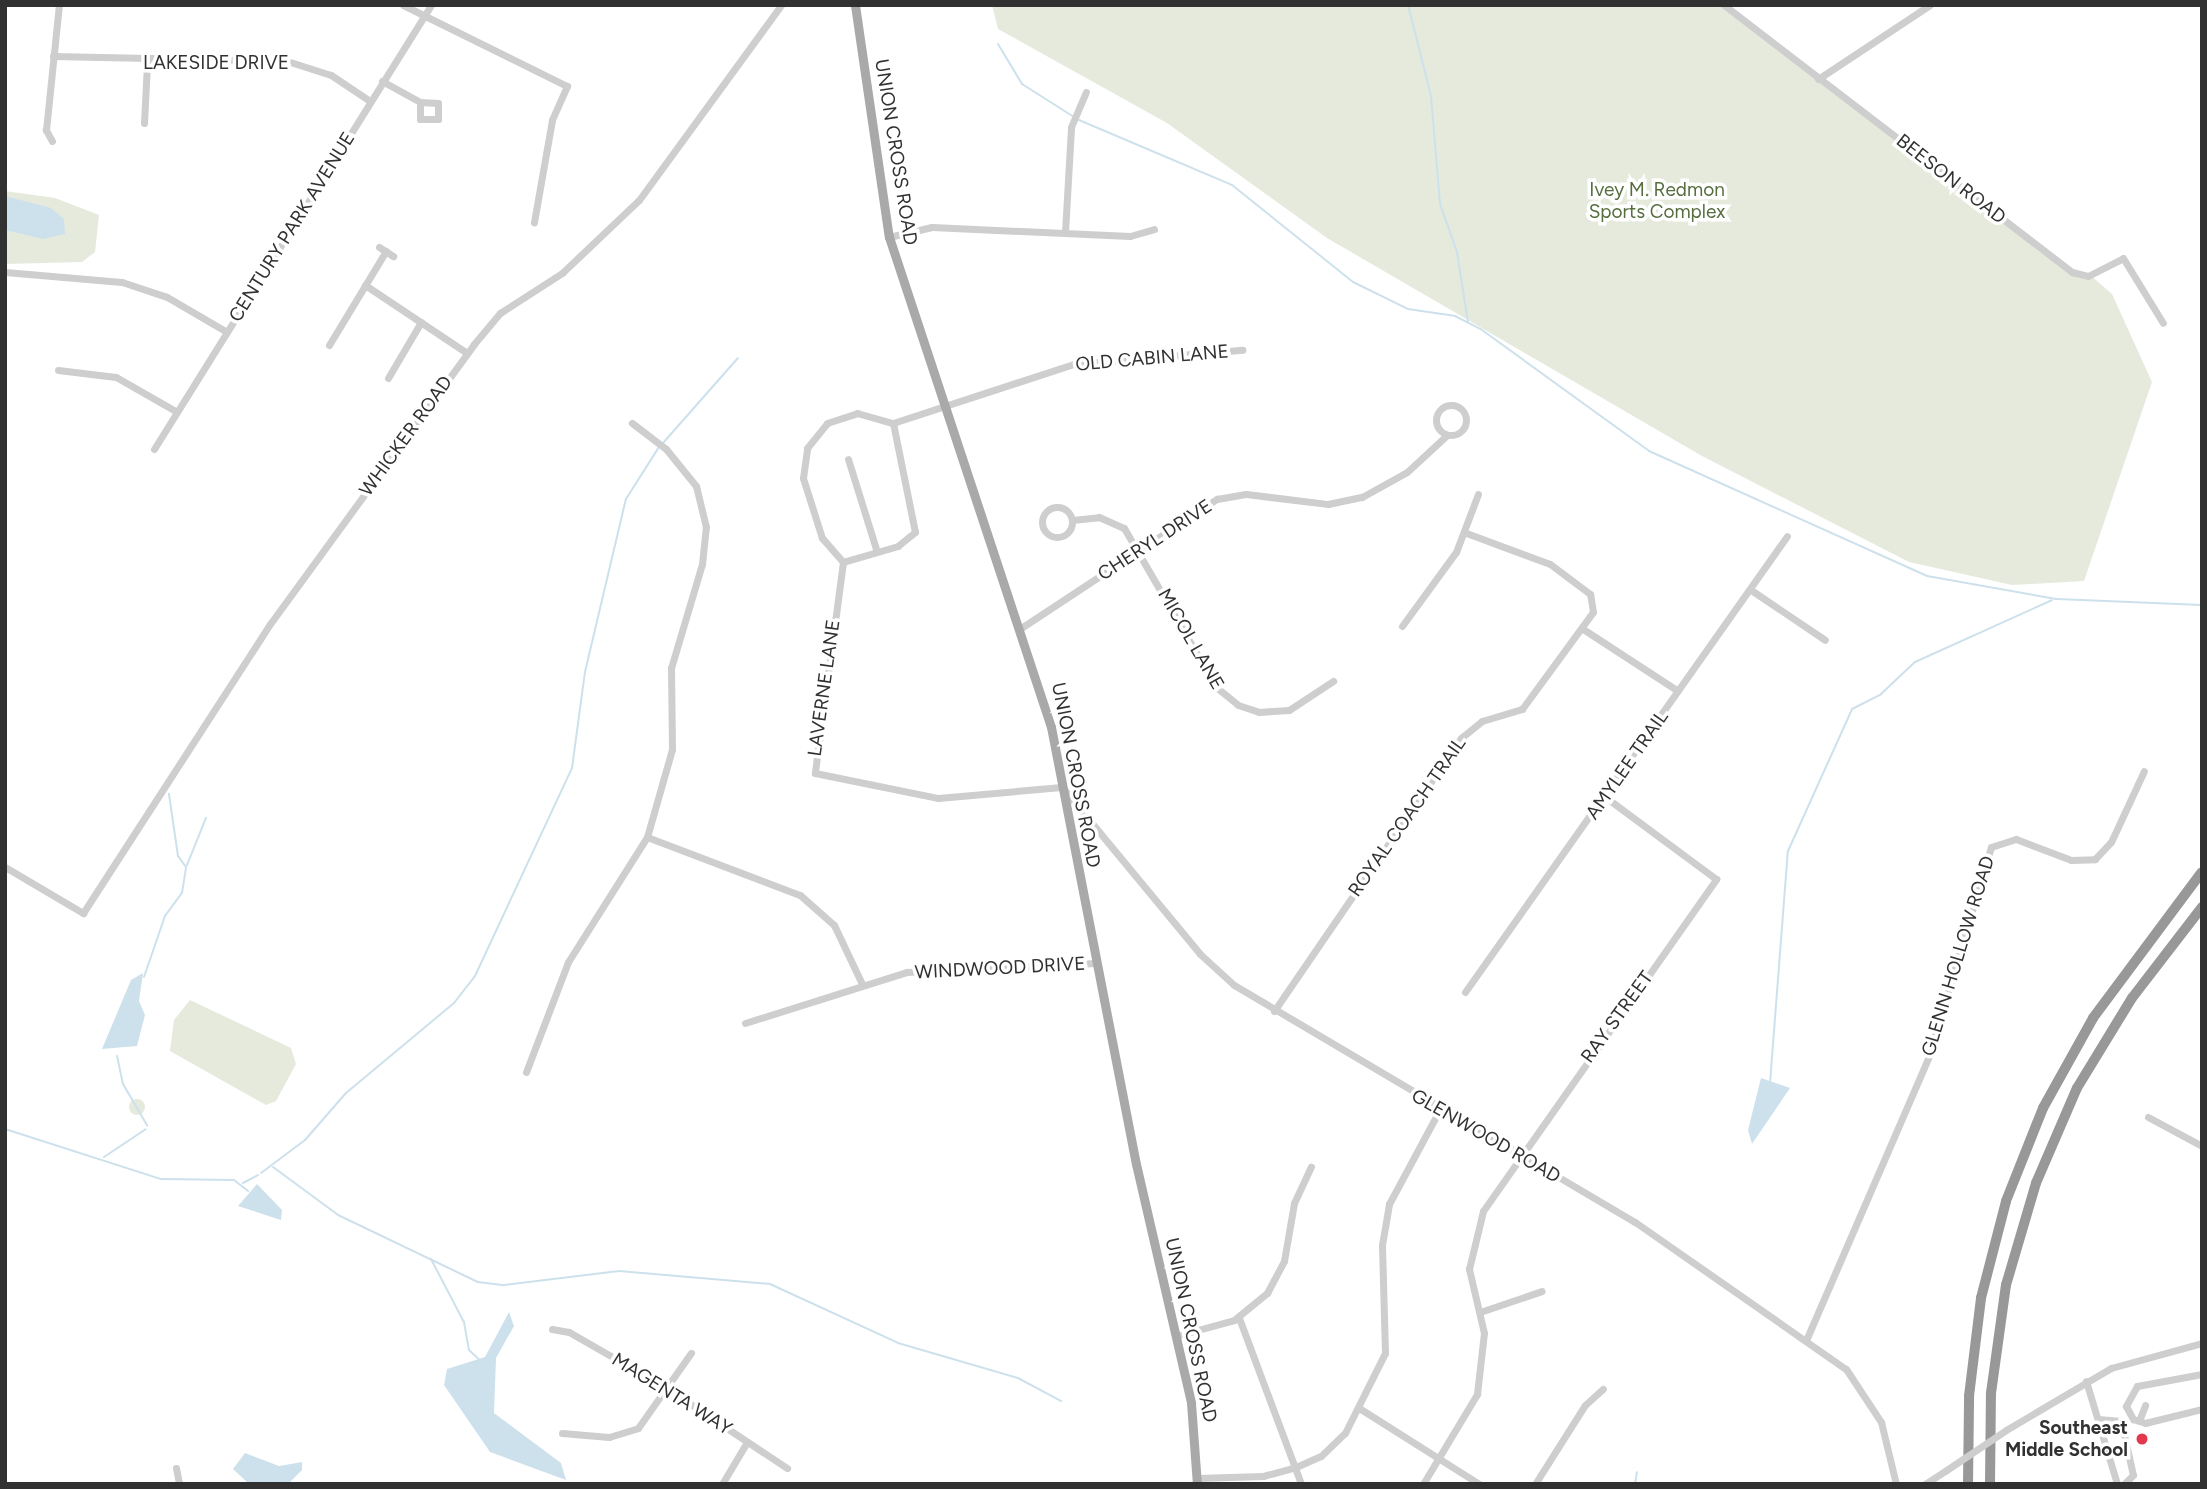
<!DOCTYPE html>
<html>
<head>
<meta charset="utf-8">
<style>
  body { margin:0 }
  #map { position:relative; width:2207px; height:1489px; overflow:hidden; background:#fff; font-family:Figtree,sans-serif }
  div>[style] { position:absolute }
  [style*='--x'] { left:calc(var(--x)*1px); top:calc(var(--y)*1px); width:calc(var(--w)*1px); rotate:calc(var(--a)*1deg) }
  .green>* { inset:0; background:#e5eadd }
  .round { border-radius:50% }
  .water>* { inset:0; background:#cde1ec }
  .stream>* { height:2px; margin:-1px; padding:0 1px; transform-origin:1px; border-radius:1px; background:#cde1ec }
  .minor>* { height:7px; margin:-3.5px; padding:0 3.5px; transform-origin:3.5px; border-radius:3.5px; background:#cecece }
  .minor>.ring { margin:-3.5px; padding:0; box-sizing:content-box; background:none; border:7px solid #cecece; border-radius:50% }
  .major>* { height:9px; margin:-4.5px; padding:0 4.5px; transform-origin:4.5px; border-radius:4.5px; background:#a9a9a9 }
  .highway>* { height:10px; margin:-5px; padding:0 5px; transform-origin:5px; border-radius:5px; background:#989898 }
  .minor-bridge>* { height:7px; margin:-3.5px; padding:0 3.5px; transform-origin:3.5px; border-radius:3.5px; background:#cecece }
  .dots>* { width:19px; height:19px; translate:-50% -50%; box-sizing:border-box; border:4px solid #fff; border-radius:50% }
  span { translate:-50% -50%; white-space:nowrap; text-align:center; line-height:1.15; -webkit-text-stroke:7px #fff; paint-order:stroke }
  .street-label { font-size:19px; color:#313131 }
  .park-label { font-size:19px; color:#566d3e }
  .poi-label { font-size:19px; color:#313131; font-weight:700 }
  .right { translate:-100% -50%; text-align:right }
  .frame { position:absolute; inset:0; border:7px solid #313131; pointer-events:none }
</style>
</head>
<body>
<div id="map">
  <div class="green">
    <div style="clip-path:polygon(992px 5px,1724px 5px,2072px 272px,2090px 275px,2112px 294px,2152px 382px,2084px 581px,2012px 585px,1909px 562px,1702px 456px,1327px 238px,1167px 123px,998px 29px)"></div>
    <div style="clip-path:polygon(5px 191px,55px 198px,99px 215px,95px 252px,82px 262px,5px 264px)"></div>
    <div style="clip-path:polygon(190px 1000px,291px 1048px,296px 1064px,276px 1101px,266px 1105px,170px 1051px,174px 1020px)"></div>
    <div class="round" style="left:129px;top:1099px;width:16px;height:16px"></div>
  </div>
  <div class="water">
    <div style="clip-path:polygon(5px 196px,51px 208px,64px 219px,65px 234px,43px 239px,5px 230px)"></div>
    <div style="clip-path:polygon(143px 973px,139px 1001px,145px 1015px,137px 1046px,102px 1049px,131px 980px)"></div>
    <div style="clip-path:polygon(1761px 1078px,1790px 1088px,1752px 1144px,1748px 1130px)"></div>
    <div style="clip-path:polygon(257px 1184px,282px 1210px,281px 1220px,238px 1206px)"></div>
    <div style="clip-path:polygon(509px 1312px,514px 1326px,496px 1358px,494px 1413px,561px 1463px,566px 1480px,490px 1452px,444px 1385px,447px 1369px,485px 1357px)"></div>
    <div style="clip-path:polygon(245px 1453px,279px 1466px,302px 1462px,302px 1470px,288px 1484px,249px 1484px,233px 1469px)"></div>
  </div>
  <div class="stream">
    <div style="--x:1408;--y:5;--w:94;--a:75.8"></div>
    <div style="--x:1431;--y:96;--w:108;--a:85.2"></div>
    <div style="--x:1440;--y:204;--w:51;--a:70.5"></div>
    <div style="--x:1457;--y:252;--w:71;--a:81.1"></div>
    <div style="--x:998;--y:44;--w:47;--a:59"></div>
    <div style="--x:1022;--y:84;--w:62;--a:32.4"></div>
    <div style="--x:1079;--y:120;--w:166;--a:23"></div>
    <div style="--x:1232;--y:185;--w:155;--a:38.7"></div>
    <div style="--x:1353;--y:282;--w:61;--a:26.1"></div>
    <div style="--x:1408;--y:309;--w:48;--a:8.5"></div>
    <div style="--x:1455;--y:316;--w:30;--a:27"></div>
    <div style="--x:1482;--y:330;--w:206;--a:35.9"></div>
    <div style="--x:1649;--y:451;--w:305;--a:24.2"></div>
    <div style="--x:1927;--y:576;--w:131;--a:10.1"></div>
    <div style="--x:663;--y:443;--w:113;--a:-48.6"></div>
    <div style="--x:2057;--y:599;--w:145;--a:2.4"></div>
    <div style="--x:187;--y:865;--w:51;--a:-68"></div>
    <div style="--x:144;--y:977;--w:65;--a:-71"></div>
    <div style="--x:165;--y:916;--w:29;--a:-54"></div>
    <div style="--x:182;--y:893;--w:26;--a:-81"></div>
    <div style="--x:186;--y:867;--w:14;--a:-126"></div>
    <div style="--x:178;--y:856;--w:63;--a:-98.3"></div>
    <div style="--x:117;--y:1056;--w:29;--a:78"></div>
    <div style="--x:123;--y:1084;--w:48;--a:59.7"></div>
    <div style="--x:1770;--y:1083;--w:233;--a:-85.6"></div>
    <div style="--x:1788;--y:851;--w:156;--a:-65.7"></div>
    <div style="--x:1852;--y:709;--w:33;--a:-27"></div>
    <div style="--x:1881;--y:694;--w:47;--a:-43.3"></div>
    <div style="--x:1915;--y:662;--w:150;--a:-24.3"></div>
    <div style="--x:5;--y:1129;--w:164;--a:17.8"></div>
    <div style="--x:161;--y:1179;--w:73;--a:0.8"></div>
    <div style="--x:234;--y:1180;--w:18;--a:38"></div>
    <div style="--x:104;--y:1157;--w:50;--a:-33.7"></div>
    <div style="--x:273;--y:1167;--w:81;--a:36.4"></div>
    <div style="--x:338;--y:1215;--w:155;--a:25.6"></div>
    <div style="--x:478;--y:1282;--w:26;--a:7"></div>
    <div style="--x:504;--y:1285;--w:116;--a:-6.9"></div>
    <div style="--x:619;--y:1271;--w:152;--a:4.9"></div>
    <div style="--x:770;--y:1284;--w:141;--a:24.7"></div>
    <div style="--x:898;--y:1343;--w:125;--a:16.3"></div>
    <div style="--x:1018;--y:1378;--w:49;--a:28.1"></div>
    <div style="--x:261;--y:1173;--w:55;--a:-36.9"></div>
    <div style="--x:305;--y:1140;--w:62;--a:-48.9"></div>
    <div style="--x:346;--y:1093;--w:141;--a:-39.8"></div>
    <div style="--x:454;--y:1003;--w:34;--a:-52"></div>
    <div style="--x:475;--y:976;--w:230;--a:-65"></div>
    <div style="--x:572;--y:768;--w:97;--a:-82.3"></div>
    <div style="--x:585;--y:672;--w:178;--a:-76.7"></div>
    <div style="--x:626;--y:499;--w:62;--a:-57.6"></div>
    <div style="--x:243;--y:1183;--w:17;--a:-28"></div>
    <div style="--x:431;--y:1259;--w:71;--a:62.4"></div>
    <div style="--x:464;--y:1322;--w:28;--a:80"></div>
    <div style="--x:469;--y:1350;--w:16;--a:43"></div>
    <div style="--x:1635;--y:1484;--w:12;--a:-81"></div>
  </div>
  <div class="minor">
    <div style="--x:403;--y:5;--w:183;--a:26.3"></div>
    <div style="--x:567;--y:86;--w:37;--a:114"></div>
    <div style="--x:552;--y:120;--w:104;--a:100"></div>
    <div style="--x:1724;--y:5;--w:439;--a:37.5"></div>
    <div style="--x:2072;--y:272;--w:16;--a:14"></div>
    <div style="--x:2088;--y:276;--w:39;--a:-27"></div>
    <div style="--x:2123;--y:258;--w:76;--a:58.4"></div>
    <div style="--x:53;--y:56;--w:234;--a:1.2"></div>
    <div style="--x:287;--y:61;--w:46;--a:17.7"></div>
    <div style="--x:331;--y:75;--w:47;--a:33.7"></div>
    <div style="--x:1818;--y:79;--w:134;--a:-33.5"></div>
    <div style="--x:382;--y:81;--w:43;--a:28.9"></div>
    <div style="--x:420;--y:102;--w:18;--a:3"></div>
    <div style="--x:438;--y:103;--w:16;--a:90"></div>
    <div style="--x:438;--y:119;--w:18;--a:180"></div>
    <div style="--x:420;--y:119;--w:17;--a:-90"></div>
    <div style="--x:144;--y:123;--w:60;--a:-87.1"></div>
    <div style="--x:52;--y:141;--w:13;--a:-119"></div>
    <div style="--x:46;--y:130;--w:126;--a:-84.1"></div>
    <div style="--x:1065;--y:232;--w:105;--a:-86.7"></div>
    <div style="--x:1071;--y:127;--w:38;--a:-67"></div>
    <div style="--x:889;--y:237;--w:44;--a:-13.1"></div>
    <div style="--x:932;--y:227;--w:198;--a:2.6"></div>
    <div style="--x:1130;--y:236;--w:25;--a:-16"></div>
    <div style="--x:379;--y:247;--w:17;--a:33"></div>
    <div style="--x:5;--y:272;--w:117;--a:4.9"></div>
    <div style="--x:122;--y:282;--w:47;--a:18.4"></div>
    <div style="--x:167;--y:297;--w:69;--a:30.3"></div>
    <div style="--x:365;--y:285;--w:123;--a:33.7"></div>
    <div style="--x:329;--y:345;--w:110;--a:-58.8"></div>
    <div style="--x:58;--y:370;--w:58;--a:6.9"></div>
    <div style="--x:116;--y:377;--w:70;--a:29.8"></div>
    <div style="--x:388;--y:378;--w:65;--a:-59.5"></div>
    <div class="ring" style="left:1436px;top:405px;width:23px;height:23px"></div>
    <div style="--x:893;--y:423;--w:111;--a:78.6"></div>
    <div style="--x:915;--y:532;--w:22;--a:141"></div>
    <div style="--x:898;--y:546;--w:57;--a:163.8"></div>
    <div style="--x:843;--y:562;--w:32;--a:-131"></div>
    <div style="--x:822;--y:538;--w:63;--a:-107.6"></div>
    <div style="--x:803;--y:478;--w:30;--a:-82"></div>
    <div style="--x:807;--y:448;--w:32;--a:-51"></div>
    <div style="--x:827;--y:423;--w:32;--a:-18"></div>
    <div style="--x:857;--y:413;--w:37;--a:16"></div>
    <div style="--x:893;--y:423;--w:190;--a:-18.1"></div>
    <div style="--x:1074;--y:364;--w:169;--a:-4.8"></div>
    <div style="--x:154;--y:449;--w:523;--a:-58.04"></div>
    <div style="--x:848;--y:459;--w:97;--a:72.7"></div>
    <div class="ring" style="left:1042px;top:507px;width:23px;height:23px"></div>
    <div style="--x:1072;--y:520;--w:27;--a:-6"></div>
    <div style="--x:1099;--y:517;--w:27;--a:24"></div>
    <div style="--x:1124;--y:528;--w:184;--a:59.9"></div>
    <div style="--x:1216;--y:687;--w:28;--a:39"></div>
    <div style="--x:1238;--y:705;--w:22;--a:18"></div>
    <div style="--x:1259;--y:712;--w:30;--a:-4"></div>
    <div style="--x:1289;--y:710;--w:53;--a:-33.4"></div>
    <div style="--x:843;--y:562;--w:213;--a:97.6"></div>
    <div style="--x:815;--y:773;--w:126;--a:11.5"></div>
    <div style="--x:938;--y:798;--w:124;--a:-5.1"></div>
    <div style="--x:1062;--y:787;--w:217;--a:50.4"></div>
    <div style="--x:1200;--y:954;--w:46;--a:42.4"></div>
    <div style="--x:1234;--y:985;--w:466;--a:30.6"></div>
    <div style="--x:1635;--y:1222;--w:257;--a:34.9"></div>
    <div style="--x:1846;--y:1369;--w:64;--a:56.6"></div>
    <div style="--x:1881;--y:1422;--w:64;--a:76.4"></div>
    <div style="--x:1751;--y:590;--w:89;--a:34"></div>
    <div style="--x:1402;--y:626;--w:92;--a:-53.9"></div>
    <div style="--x:1456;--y:552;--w:62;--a:-69.2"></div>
    <div style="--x:1021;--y:628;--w:235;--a:-33.4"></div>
    <div style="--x:1217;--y:499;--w:29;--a:-10"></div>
    <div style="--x:1246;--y:494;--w:83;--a:7"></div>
    <div style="--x:1328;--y:504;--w:35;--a:-12"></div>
    <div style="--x:1362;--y:497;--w:51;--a:-29.1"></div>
    <div style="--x:1407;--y:472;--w:54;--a:-42.8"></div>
    <div style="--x:1583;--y:629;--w:113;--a:33.1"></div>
    <div style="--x:647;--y:837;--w:164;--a:20.8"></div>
    <div style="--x:800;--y:895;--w:45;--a:41.4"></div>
    <div style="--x:834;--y:925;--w:65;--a:64.6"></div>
    <div style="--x:5;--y:867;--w:91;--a:30.5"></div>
    <div style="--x:83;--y:913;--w:344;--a:-57.1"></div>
    <div style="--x:270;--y:624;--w:346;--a:-53.9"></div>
    <div style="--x:474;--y:344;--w:40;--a:-50"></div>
    <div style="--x:500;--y:313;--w:74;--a:-32.8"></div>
    <div style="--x:562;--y:273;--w:106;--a:-43.5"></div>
    <div style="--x:639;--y:200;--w:241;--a:-53.9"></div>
    <div style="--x:1465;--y:992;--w:558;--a:-54.77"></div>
    <div style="--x:1274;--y:1011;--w:331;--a:-55.6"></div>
    <div style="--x:1461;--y:738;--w:27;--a:-39"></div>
    <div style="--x:1482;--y:721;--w:42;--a:-16.7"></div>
    <div style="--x:1522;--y:709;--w:120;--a:-53.8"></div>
    <div style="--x:1593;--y:612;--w:18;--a:-99"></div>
    <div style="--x:1590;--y:594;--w:50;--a:-143.1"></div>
    <div style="--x:1550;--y:564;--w:90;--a:-159.7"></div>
    <div style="--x:745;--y:1023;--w:170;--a:-17.5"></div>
    <div style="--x:907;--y:972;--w:189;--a:-2.7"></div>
    <div style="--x:526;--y:1072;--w:118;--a:-69.1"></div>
    <div style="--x:568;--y:962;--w:148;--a:-57.7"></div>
    <div style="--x:647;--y:837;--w:91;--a:-74.1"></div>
    <div style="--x:672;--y:749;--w:81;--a:-90.7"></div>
    <div style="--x:671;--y:668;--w:109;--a:-73.4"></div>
    <div style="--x:702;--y:564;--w:37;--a:-84"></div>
    <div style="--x:706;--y:527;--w:42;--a:-103.7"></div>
    <div style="--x:696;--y:486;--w:48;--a:-129"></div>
    <div style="--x:666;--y:449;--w:43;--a:-142.6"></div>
    <div style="--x:2148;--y:1117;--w:61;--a:28.2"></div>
    <div style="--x:1480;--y:1312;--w:65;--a:-18.7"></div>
    <div style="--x:1239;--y:1318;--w:177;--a:69.5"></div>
    <div style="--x:552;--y:1329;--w:17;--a:10"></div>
    <div style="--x:569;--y:1332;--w:114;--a:29.9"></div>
    <div style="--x:668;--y:1389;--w:143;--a:33.6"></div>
    <div style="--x:1176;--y:1336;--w:60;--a:-15.4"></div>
    <div style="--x:1234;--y:1320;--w:43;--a:-39.3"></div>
    <div style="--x:1267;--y:1293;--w:36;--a:-62"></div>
    <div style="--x:1284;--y:1261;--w:59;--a:-80.2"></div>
    <div style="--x:1294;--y:1203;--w:40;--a:-65"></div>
    <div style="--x:1807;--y:1338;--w:305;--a:-66.6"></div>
    <div style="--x:1928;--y:1058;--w:220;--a:-73.4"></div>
    <div style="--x:1991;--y:847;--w:26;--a:-18"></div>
    <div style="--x:2016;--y:839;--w:59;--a:20.9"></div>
    <div style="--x:2071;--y:860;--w:24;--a:-2"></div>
    <div style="--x:2095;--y:859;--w:23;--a:-47"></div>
    <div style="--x:2111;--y:842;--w:78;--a:-65.1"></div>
    <div style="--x:2202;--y:1374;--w:66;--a:169.5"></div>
    <div style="--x:2137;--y:1386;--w:23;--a:119"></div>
    <div style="--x:2126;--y:1406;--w:15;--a:62"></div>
    <div style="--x:2133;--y:1419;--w:13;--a:18"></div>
    <div style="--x:2145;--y:1423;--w:59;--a:-13.8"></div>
    <div style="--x:2086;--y:1381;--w:108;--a:73.2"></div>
    <div style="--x:1359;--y:1408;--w:142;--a:32.3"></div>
    <div style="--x:2098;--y:1419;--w:23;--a:5"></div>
    <div style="--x:2121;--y:1421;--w:55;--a:77.5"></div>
    <div style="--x:2133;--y:1475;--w:13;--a:135"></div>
    <div style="--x:2139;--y:1421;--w:17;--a:-69"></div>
    <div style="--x:2006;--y:1430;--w:122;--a:-30.6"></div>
    <div style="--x:2111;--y:1368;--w:94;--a:-15.4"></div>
    <div style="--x:562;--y:1433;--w:47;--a:4.9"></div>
    <div style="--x:609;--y:1437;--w:30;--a:-17"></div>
    <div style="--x:638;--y:1428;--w:92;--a:-54.8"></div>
    <div style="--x:176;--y:1468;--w:16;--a:79"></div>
    <div style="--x:1197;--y:1478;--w:66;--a:-1.7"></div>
    <div style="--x:1263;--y:1476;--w:34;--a:-15"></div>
    <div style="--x:1296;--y:1467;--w:27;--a:-24"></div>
    <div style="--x:1321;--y:1456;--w:33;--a:-44"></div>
    <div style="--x:1345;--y:1433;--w:89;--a:-63.4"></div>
    <div style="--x:1385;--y:1353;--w:108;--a:-91.6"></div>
    <div style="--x:1382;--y:1245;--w:42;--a:-80.3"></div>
    <div style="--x:1389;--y:1204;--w:108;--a:-61.8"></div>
    <div style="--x:722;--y:1484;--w:49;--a:-59.2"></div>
    <div style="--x:1423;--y:1484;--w:105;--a:-59"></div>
    <div style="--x:1477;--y:1394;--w:61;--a:-83.5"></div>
    <div style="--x:1484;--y:1333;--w:66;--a:-103.2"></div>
    <div style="--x:1469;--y:1269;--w:60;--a:-76.4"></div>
    <div style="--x:1483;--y:1211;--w:406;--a:-54.9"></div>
    <div style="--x:1716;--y:879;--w:138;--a:-143.5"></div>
    <div style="--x:1535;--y:1484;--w:93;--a:-57.7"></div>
    <div style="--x:1585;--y:1405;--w:24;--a:-42"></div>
    <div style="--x:1925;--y:1484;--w:24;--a:-33"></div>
  </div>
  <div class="major">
    <div style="--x:855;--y:5;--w:234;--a:81.7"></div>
    <div style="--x:889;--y:237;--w:516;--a:71.71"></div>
    <div style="--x:1051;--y:727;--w:445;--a:79"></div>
    <div style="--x:1136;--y:1164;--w:245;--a:77"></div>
    <div style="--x:1191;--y:1403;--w:81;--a:85.8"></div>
  </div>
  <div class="highway">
    <div style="--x:1968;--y:1484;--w:88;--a:-89.3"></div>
    <div style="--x:1969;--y:1396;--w:99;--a:-83"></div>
    <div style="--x:1981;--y:1298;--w:100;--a:-75.5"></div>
    <div style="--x:2006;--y:1201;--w:100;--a:-68.3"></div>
    <div style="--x:2043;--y:1108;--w:103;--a:-60.9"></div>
    <div style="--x:2093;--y:1018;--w:182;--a:-53.3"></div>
    <div style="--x:1990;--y:1484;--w:91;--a:-89.4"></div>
    <div style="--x:1991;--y:1393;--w:109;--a:-82.1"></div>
    <div style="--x:2006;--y:1285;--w:106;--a:-73.6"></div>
    <div style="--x:2036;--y:1183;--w:103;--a:-66.7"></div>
    <div style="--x:2077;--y:1088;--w:105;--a:-58.6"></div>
    <div style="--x:2132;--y:998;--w:115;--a:-52.4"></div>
  </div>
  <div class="minor-bridge">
    <div style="--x:1945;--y:1471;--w:73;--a:-33.9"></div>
  </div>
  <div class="dots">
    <div style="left:2142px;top:1439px;background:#e2394c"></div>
  </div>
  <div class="street-label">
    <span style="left:216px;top:63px">LAKESIDE DRIVE</span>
    <span style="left:896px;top:152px;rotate:81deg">UNION CROSS ROAD</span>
    <span style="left:1951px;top:179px;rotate:38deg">BEESON ROAD</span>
    <span style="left:292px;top:227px;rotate:-58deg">CENTURY PARK AVENUE</span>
    <span style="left:1152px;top:358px;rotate:-5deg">OLD CABIN LANE</span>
    <span style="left:406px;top:436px;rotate:-54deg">WHICKER ROAD</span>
    <span style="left:1155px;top:540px;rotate:-33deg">CHERYL DRIVE</span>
    <span style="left:1191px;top:639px;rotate:60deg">MICOL LANE</span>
    <span style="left:824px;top:688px;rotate:-82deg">LAVERNE LANE</span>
    <span style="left:1627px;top:765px;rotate:-55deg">AMYLEE TRAIL</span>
    <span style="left:1076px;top:775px;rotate:79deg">UNION CROSS ROAD</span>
    <span style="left:1407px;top:817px;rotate:-55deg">ROYAL COACH TRAIL</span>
    <span style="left:1958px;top:956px;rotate:-73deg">GLENN HOLLOW ROAD</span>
    <span style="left:1000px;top:968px;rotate:-3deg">WINDWOOD DRIVE</span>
    <span style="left:1617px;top:1017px;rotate:-54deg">RAY STREET</span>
    <span style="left:1486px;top:1136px;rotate:30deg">GLENWOOD ROAD</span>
    <span style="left:1191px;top:1330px;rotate:78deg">UNION CROSS ROAD</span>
    <span style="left:672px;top:1394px;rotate:32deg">MAGENTA WAY</span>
  </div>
  <div class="park-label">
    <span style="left:1657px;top:201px">Ivey M. Redmon<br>Sports Complex</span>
  </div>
  <div class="poi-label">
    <span class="right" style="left:2128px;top:1439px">Southeast<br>Middle School</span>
  </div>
  <div class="frame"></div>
</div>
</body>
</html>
